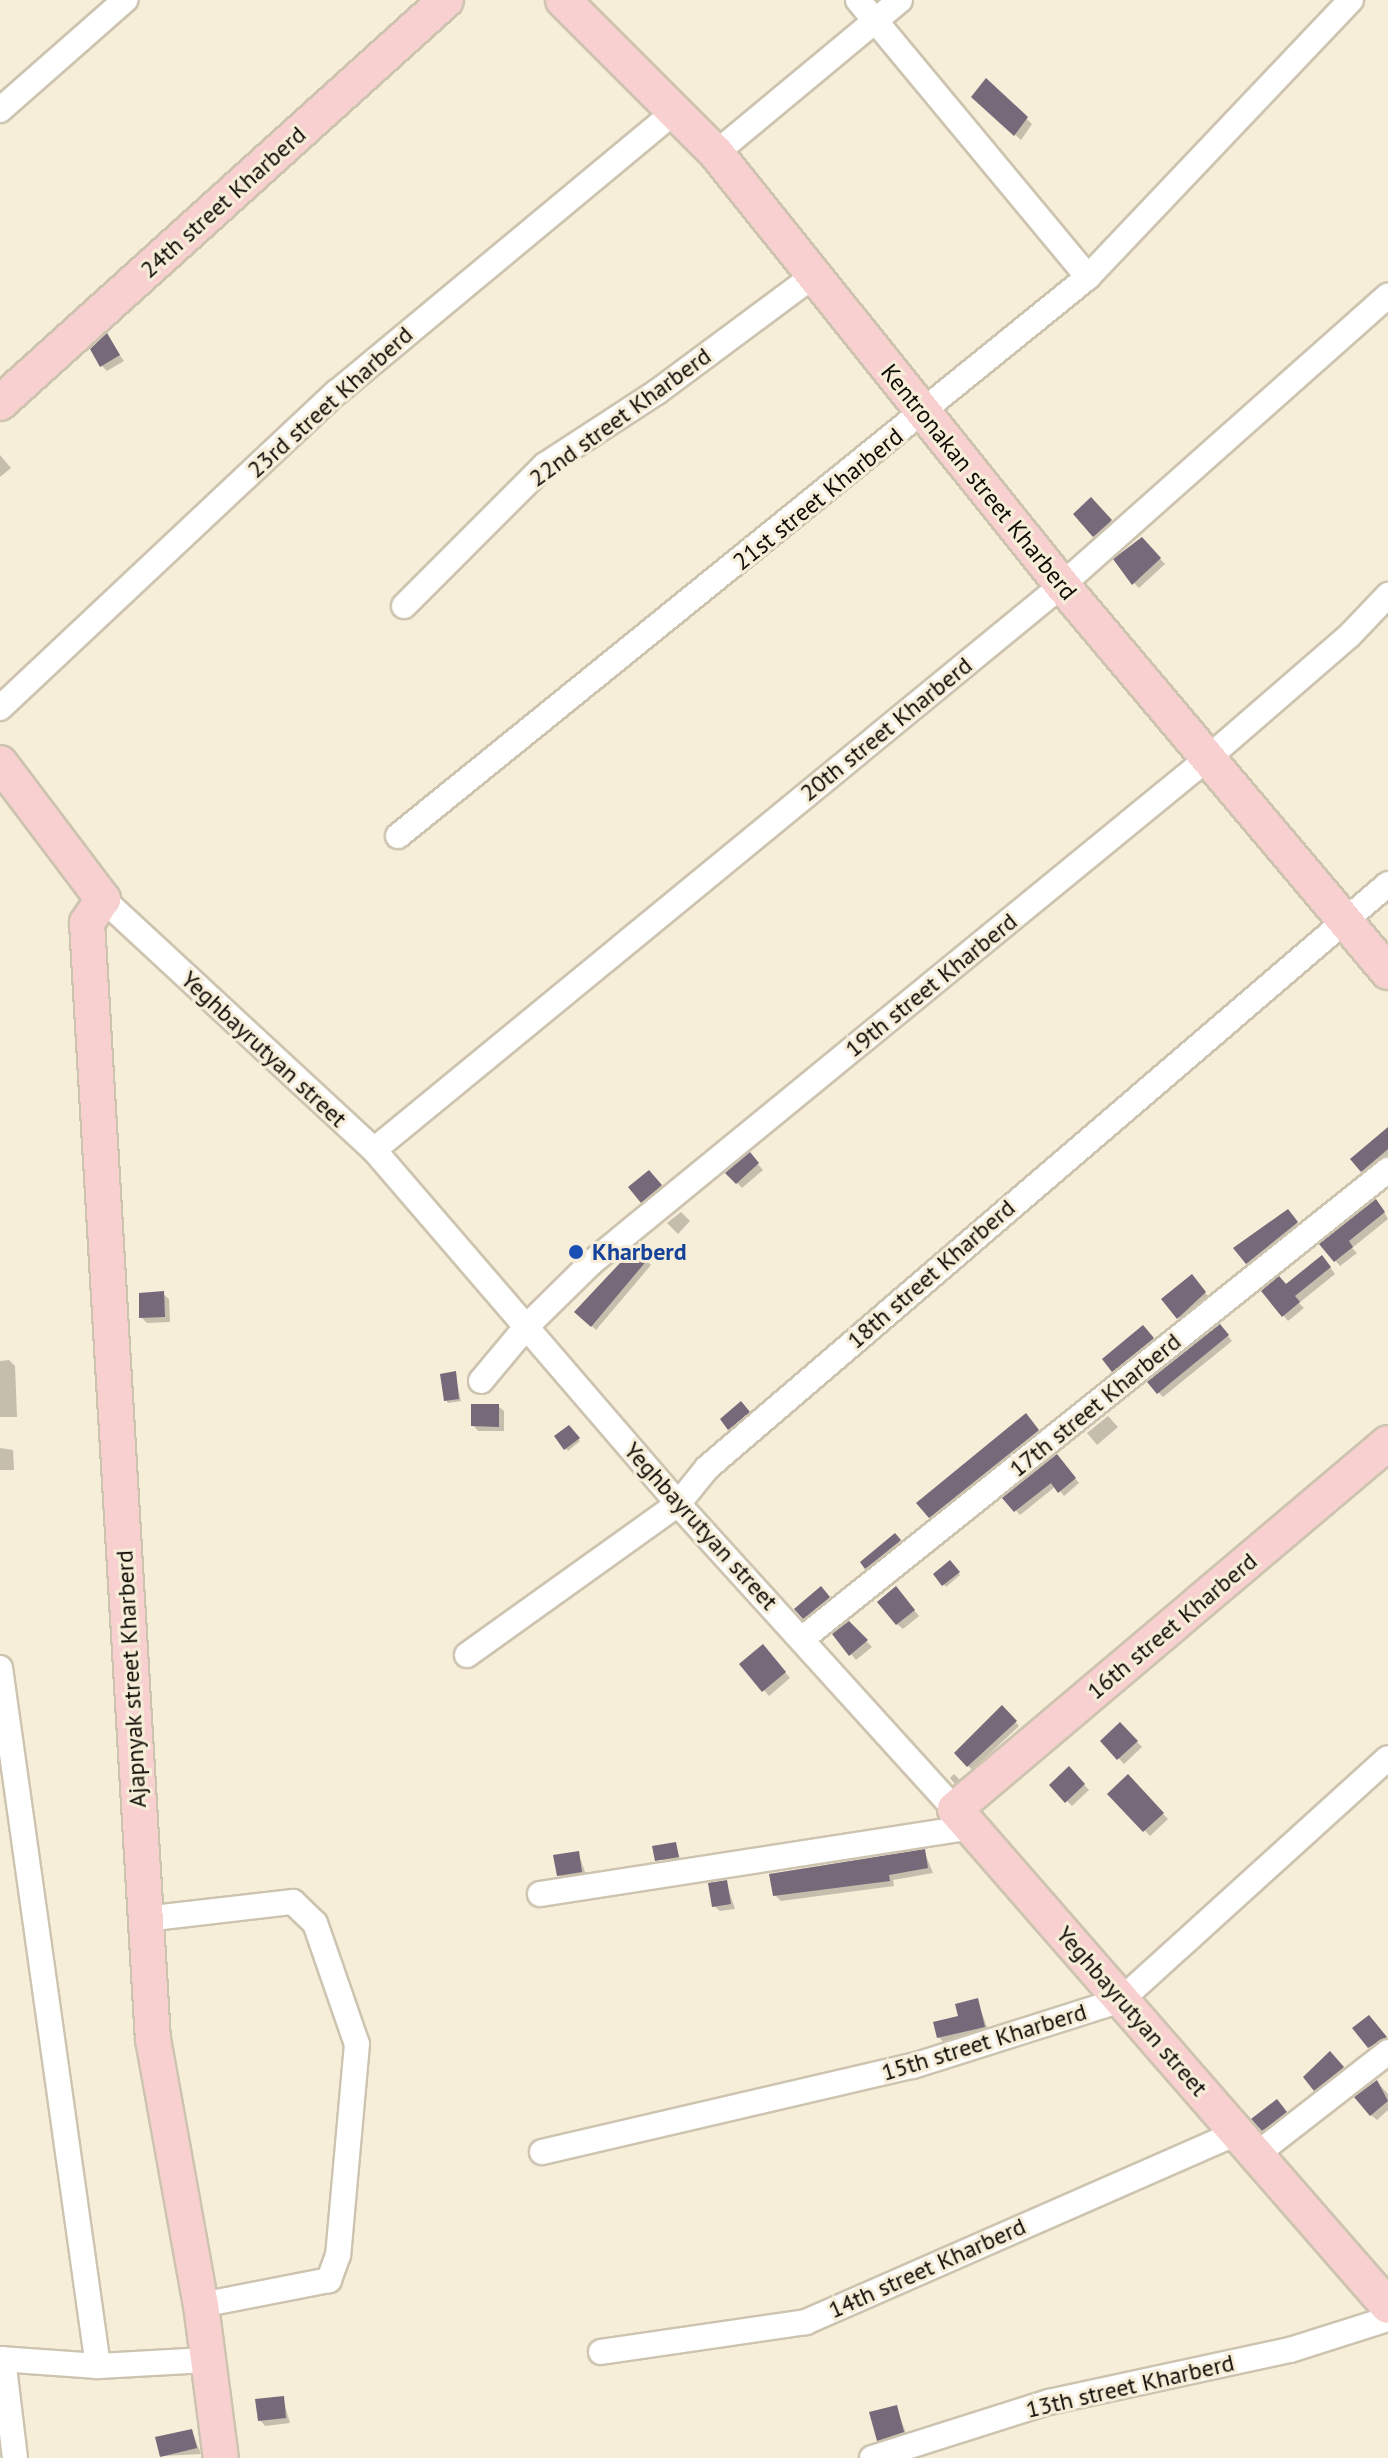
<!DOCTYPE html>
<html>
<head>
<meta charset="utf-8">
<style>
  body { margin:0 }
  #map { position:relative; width:1388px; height:2458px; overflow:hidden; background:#f7eed9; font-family:"PT Sans",sans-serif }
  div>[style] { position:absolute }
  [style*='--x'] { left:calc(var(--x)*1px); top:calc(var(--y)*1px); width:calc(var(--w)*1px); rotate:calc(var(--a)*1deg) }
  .shadow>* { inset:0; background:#0003 }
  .building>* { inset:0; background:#766979 }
  .roads { filter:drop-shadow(2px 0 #cdc4b0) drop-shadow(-2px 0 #cdc4b0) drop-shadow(0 2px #cdc4b0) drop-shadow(0 -2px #cdc4b0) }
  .street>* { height:24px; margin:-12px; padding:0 12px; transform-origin:12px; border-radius:12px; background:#fff }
  .secondary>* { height:34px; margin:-17px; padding:0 17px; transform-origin:17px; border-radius:17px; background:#f7d0cf }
  .dots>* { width:22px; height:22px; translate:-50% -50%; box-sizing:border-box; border:4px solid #f7eed9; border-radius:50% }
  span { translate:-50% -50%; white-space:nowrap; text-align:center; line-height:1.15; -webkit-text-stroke:6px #f7eed9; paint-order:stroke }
  .street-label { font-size:24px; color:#0f0c06 }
  .transit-label { font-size:24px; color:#164399; font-weight:700 }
  .left { translate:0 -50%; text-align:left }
</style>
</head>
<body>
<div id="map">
  <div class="shadow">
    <div style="clip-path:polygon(986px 81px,1032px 124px,1021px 140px,974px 97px)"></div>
    <div style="clip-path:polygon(107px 336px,124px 361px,107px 371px,102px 366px)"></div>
    <div style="clip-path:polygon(0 455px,11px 468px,0 477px)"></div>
    <div style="clip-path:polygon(1091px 500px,1116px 527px,1100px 541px,1075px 514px)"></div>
    <div style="clip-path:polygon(1142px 540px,1165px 564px,1139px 588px,1134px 583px)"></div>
    <div style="clip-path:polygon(1388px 1130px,1388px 1156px,1365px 1174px,1352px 1159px)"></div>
    <div style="clip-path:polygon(750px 1155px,763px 1170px,742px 1188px,728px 1173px)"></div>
    <div style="clip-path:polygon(654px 1178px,666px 1192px,648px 1207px,642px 1201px)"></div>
    <div style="clip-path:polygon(1381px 1207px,1388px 1219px,1352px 1248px,1357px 1253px,1340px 1266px,1322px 1245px)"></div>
    <div style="clip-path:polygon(681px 1212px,690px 1221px,678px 1234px,667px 1223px)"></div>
    <div style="clip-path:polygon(1287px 1212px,1299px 1226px,1250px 1265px,1236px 1249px)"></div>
    <div style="clip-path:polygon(635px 1250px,651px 1265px,596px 1330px,577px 1312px)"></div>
    <div style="clip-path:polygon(1327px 1263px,1335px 1274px,1299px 1303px,1304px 1308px,1288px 1321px,1283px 1315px,1287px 1287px)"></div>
    <div style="clip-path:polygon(1197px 1282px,1210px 1299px,1184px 1323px,1163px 1299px)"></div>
    <div style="clip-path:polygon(163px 1294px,169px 1299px,170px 1322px,147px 1323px,141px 1317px)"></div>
    <div style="clip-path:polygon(1224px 1331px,1232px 1341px,1163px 1397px,1158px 1392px)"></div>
    <div style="clip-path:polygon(1148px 1333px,1158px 1345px,1119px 1376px,1114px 1370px)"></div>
    <div style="clip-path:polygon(9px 1360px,15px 1366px,17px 1417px,0 1417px,0 1361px)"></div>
    <div style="clip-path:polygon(455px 1374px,461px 1401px,448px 1403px,446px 1400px)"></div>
    <div style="clip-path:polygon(498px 1406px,504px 1411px,504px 1431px,478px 1431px,473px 1425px)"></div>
    <div style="clip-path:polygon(746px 1409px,754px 1418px,735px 1434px,722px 1419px)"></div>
    <div style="clip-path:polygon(1108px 1416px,1118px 1427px,1097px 1445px,1087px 1433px)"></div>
    <div style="clip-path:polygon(1031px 1422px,1043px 1436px,935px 1522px,930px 1517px)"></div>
    <div style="clip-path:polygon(569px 1427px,580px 1441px,568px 1451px,557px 1437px)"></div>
    <div style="clip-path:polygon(0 1448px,13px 1450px,14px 1470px,0 1470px)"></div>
    <div style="clip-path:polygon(1061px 1461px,1079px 1483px,1064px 1496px,1056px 1486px,1020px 1515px,1005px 1498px)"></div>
    <div style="clip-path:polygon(895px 1536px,905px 1547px,872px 1573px,863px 1562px)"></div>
    <div style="clip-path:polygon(950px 1563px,960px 1575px,946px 1587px,936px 1574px)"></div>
    <div style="clip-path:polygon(826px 1594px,834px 1604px,810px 1623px,796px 1609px)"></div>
    <div style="clip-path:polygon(901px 1594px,919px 1616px,903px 1629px,897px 1624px)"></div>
    <div style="clip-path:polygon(849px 1623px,872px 1647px,856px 1660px,851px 1654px)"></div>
    <div style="clip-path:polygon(768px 1652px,790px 1678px,769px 1696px,742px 1664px)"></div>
    <div style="clip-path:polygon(1002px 1708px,1019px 1726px,972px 1770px,956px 1753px)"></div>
    <div style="clip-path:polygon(1120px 1724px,1142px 1747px,1124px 1764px,1102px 1741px)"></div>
    <div style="clip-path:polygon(1069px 1769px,1089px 1790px,1072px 1806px,1052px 1785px)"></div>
    <div style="clip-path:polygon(954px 1774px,961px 1781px,956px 1785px,950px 1778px)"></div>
    <div style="clip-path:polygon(1128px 1777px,1168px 1819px,1150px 1836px,1110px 1794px)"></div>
    <div style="clip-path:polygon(675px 1844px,680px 1859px,657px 1860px)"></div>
    <div style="clip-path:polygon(924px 1851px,933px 1873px,893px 1880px,894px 1886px,781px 1901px,775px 1895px)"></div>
    <div style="clip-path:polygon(578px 1853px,587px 1877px,565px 1881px,559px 1875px)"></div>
    <div style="clip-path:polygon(726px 1882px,735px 1909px,720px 1911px,714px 1906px)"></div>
    <div style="clip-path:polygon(977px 2000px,989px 2032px,944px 2043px,939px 2037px)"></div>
    <div style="clip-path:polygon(1374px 2023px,1388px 2040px,1376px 2052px,1370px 2047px)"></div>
    <div style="clip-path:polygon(1334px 2057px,1346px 2072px,1319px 2093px,1315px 2089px)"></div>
    <div style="clip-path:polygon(1377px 2082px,1388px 2094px,1388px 2110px,1377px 2120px,1371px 2115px)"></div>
    <div style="clip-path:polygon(1282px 2107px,1291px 2118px,1269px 2135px,1254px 2119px)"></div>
    <div style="clip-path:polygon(283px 2398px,290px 2423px,265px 2426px,260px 2420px)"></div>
    <div style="clip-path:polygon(896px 2407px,908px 2438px,884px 2445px,878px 2440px)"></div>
    <div style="clip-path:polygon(192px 2431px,201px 2454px,162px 2456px)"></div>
  </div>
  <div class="building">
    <div style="clip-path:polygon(986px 78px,1028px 117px,1014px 136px,971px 97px)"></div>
    <div style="clip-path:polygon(107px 333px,120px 355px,100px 367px,90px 349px)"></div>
    <div style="clip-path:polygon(1091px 497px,1112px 520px,1093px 537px,1073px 514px)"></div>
    <div style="clip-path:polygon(1142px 537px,1161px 558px,1132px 585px,1113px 559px)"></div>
    <div style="clip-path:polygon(1388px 1127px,1388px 1149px,1361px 1172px,1350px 1159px)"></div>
    <div style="clip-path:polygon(750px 1152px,759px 1163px,736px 1184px,725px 1173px)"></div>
    <div style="clip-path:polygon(649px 1170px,662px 1185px,641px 1203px,628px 1187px)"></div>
    <div style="clip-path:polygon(1376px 1199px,1385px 1212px,1349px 1241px,1353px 1247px,1334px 1262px,1319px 1244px)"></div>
    <div style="clip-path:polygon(1288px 1209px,1298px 1222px,1246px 1264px,1233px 1248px)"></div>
    <div style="clip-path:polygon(635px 1247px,648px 1259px,591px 1327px,574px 1312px)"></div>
    <div style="clip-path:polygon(1322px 1255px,1331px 1267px,1295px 1296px,1300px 1302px,1282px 1317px,1261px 1291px,1279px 1276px,1286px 1284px)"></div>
    <div style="clip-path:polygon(1192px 1274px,1206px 1292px,1177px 1319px,1161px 1299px)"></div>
    <div style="clip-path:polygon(164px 1291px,165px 1317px,139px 1318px,139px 1293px)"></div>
    <div style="clip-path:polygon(1220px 1324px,1229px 1335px,1157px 1394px,1147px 1382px)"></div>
    <div style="clip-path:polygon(1143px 1325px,1154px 1338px,1112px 1372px,1102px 1359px)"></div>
    <div style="clip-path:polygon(456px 1371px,459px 1399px,444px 1401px,440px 1374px)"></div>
    <div style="clip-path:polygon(741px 1401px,750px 1412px,728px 1430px,720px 1419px)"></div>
    <div style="clip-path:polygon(471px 1404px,499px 1404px,499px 1427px,471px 1426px)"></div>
    <div style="clip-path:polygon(1026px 1413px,1039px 1430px,929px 1518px,916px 1503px)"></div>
    <div style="clip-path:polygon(569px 1425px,580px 1438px,564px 1450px,554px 1436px)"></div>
    <div style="clip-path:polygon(1057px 1454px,1076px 1478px,1058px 1493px,1051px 1483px,1014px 1512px,1002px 1498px)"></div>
    <div style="clip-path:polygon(895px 1533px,901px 1540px,865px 1569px,860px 1562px)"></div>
    <div style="clip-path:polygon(950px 1560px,960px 1572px,942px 1586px,933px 1574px)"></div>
    <div style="clip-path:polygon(821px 1586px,830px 1597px,803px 1619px,794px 1609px)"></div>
    <div style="clip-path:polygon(896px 1586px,915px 1610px,896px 1625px,877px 1602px)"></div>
    <div style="clip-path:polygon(849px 1621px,868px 1640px,849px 1656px,832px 1634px)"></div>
    <div style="clip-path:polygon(763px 1644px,786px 1672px,762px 1692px,739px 1664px)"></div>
    <div style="clip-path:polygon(1002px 1705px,1017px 1721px,967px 1767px,954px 1753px)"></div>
    <div style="clip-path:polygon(1120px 1722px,1138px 1741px,1117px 1760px,1100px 1741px)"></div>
    <div style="clip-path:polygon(1069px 1766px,1085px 1784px,1065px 1803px,1049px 1785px)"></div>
    <div style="clip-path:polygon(1128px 1774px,1164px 1813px,1143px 1832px,1107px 1794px)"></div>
    <div style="clip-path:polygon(676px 1842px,679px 1857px,655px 1861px,652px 1846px)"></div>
    <div style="clip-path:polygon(925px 1849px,928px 1868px,889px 1875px,890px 1881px,773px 1896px,769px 1874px)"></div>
    <div style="clip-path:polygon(579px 1851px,582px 1872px,557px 1876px,553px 1855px)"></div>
    <div style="clip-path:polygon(727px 1880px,731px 1904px,712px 1907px,708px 1883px)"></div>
    <div style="clip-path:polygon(978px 1998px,985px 2027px,937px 2038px,933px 2022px,958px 2016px,955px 2004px)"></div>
    <div style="clip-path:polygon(1369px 2015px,1387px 2037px,1368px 2048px,1352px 2028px)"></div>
    <div style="clip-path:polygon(1330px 2051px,1344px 2067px,1314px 2091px,1303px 2077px)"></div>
    <div style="clip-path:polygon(1377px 2080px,1388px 2101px,1370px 2116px,1354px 2097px)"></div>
    <div style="clip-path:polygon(1277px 2099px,1287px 2112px,1262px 2131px,1251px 2119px)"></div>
    <div style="clip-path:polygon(284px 2396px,286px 2418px,258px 2421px,255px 2399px)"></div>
    <div style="clip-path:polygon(897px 2405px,904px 2432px,877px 2441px,869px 2412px)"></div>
    <div style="clip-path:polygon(192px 2429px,197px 2448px,160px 2457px,155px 2437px)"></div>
  </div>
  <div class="roads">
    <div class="street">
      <div style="--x:858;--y:0;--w:360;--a:50.3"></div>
      <div style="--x:0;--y:110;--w:167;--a:-41.3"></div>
      <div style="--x:716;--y:153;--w:239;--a:-39.7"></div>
      <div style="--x:404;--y:606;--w:199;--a:-45"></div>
      <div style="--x:545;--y:465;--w:134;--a:-33.1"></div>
      <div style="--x:657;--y:392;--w:194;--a:-36.6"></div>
      <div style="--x:0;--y:708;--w:462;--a:-43.2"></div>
      <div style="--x:337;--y:392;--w:438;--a:-39.7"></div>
      <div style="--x:398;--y:836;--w:888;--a:-39.01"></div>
      <div style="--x:1088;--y:277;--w:382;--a:-46.5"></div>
      <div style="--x:103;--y:899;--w:369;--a:42.8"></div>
      <div style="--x:374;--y:1150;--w:467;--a:49.3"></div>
      <div style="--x:678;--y:1504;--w:412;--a:47.8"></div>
      <div style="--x:374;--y:1150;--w:890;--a:-39.39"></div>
      <div style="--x:1062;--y:585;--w:436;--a:-41.6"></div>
      <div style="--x:481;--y:1381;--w:72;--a:-50.1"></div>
      <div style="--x:527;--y:1326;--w:90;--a:-44.5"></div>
      <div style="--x:591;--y:1263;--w:797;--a:-39.3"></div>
      <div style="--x:1208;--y:758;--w:186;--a:-40.9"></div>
      <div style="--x:1349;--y:636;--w:57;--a:-46.4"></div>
      <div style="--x:802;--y:1639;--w:751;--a:-38.67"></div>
      <div style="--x:467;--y:1655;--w:259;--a:-35.6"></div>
      <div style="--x:678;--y:1504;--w:46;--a:-51.1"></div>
      <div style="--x:707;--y:1468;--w:897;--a:-40.62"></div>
      <div style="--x:0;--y:1668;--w:705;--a:82.01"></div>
      <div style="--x:540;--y:1894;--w:436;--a:-8.8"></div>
      <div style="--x:145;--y:1919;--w:149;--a:-6.6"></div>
      <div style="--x:293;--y:1902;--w:30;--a:44"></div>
      <div style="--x:315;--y:1923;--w:128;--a:70.9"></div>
      <div style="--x:357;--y:2044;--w:212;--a:95.1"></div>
      <div style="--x:338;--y:2255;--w:27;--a:110"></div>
      <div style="--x:329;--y:2280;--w:130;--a:168.9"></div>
      <div style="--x:542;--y:2152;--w:381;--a:-13.1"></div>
      <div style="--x:913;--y:2066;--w:218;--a:-17.6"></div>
      <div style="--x:1121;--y:2000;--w:360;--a:-42.2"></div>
      <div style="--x:1257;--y:2154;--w:166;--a:-37.9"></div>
      <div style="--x:601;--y:2352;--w:207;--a:-8.3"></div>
      <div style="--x:806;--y:2322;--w:472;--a:-23.7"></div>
      <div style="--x:0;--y:2359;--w:98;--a:4.1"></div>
      <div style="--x:98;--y:2366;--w:109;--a:-3.2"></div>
      <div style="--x:3;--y:2359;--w:100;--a:83.1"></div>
      <div style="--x:872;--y:2458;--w:186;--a:-17.6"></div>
      <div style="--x:1049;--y:2402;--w:247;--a:-12.2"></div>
      <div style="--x:1290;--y:2350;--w:103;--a:-17.6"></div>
    </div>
    <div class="secondary">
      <div style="--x:563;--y:0;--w:216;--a:45"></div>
      <div style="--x:716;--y:153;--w:553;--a:51.31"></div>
      <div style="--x:1062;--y:585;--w:506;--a:49.89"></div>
      <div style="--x:0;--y:403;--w:601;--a:-42.1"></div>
      <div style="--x:0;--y:763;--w:171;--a:52.9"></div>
      <div style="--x:103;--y:899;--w:29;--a:124"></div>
      <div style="--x:87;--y:923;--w:1118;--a:86.62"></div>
      <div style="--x:153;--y:2039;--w:270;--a:79.8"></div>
      <div style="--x:201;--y:2305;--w:154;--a:82.6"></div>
      <div style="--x:1388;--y:1443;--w:567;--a:139.79"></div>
      <div style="--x:955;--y:1809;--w:659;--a:48.94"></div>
    </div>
  </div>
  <div class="dots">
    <div style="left:576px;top:1252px;background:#1a4fb4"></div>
  </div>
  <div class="street-label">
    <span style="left:223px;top:202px;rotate:-42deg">24th street Kharberd</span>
    <span style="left:330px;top:402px;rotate:-42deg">23rd street Kharberd</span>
    <span style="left:620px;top:417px;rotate:-36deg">22nd street Kharberd</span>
    <span style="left:979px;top:482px;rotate:51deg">Kentronakan street Kharberd</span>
    <span style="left:818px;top:499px;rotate:-39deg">21st street Kharberd</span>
    <span style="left:886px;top:729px;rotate:-39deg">20th street Kharberd</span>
    <span style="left:931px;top:985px;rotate:-39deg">19th street Kharberd</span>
    <span style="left:264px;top:1049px;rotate:43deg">Yeghbayrutyan street</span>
    <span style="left:931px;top:1274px;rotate:-41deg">18th street Kharberd</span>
    <span style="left:1095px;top:1405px;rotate:-39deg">17th street Kharberd</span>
    <span style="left:701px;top:1526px;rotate:48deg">Yeghbayrutyan street</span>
    <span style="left:1172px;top:1626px;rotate:-40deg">16th street Kharberd</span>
    <span style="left:131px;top:1679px;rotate:-93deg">Ajapnyak street Kharberd</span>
    <span style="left:1132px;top:2011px;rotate:49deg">Yeghbayrutyan street</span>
    <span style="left:984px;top:2042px;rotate:-17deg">15th street Kharberd</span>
    <span style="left:927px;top:2268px;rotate:-24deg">14th street Kharberd</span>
    <span style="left:1130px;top:2386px;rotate:-13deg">13th street Kharberd</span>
  </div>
  <div class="transit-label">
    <span class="left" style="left:592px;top:1252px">Kharberd</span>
  </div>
</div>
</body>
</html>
